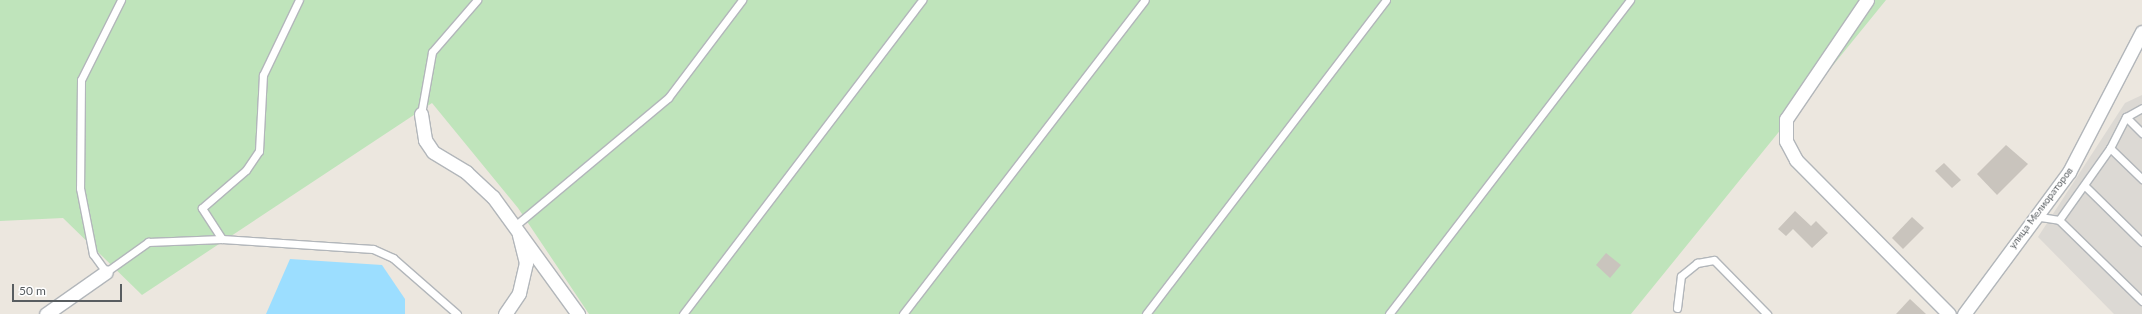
<!DOCTYPE html>
<html>
<head>
<meta charset="utf-8">
<style>
  body { margin:0 }
  #map { position:relative; width:2142px; height:314px; overflow:hidden; background:#ece7df; font-family:Lato,sans-serif }
  div>[style] { position:absolute }
  [style*='--x'] { left:calc(var(--x)*1px); top:calc(var(--y)*1px); width:calc(var(--w)*1px); rotate:calc(var(--a)*1deg) }
  .industrial>* { inset:0; background:#dcd9d4 }
  .green>* { inset:0; background:#bfe4bb }
  .water>* { inset:0; background:#9cdeff }
  .building>* { inset:0; background:#c9c4bd }
  .roads { filter:drop-shadow(1px 0 #b2b6ba) drop-shadow(-1px 0 #b2b6ba) drop-shadow(0 1px #b2b6ba) drop-shadow(0 -1px #b2b6ba) }
  .lane>* { height:7px; margin:-3.5px; padding:0 3.5px; transform-origin:3.5px; border-radius:3.5px; background:#fff }
  .street>* { height:13px; margin:-6.5px; padding:0 6.5px; transform-origin:6.5px; border-radius:6.5px; background:#fff }
  span { translate:-50% -50%; white-space:nowrap; text-align:center; line-height:1.15; -webkit-text-stroke:3px #fff; paint-order:stroke }
  .street-label { font-size:10px; color:#585d60 }
  .scale { position:absolute; left:12px; top:284px; width:110px; height:18px; box-sizing:border-box; border:2px solid #585d60; border-top:0; padding-left:5px; font-size:12px; line-height:14px; white-space:nowrap; color:#585d60; -webkit-text-stroke:3px #fff; paint-order:stroke }
</style>
</head>
<body>
<div id="map">
  <div class="industrial">
    <div style="clip-path:polygon(2142px 95px,2142px 314px,2114px 314px,2038px 237px,2125px 103px)"></div>
  </div>
  <div class="green">
    <div style="clip-path:polygon(0 0,1886px 0,1631px 314px,589px 314px,518px 208px,432px 103px,142px 295px,63px 218px,0 221px)"></div>
  </div>
  <div class="water">
    <div style="clip-path:polygon(290px 259px,382px 265px,405px 299px,405px 314px,266px 314px)"></div>
  </div>
  <div class="building">
    <div style="clip-path:polygon(2006px 145px,2028px 164px,1997px 195px,1977px 174px)"></div>
    <div style="clip-path:polygon(1944px 163px,1961px 180px,1952px 188px,1935px 171px)"></div>
    <div style="clip-path:polygon(1795px 211px,1811px 226px,1816px 221px,1828px 233px,1812px 248px,1793px 229px,1786px 236px,1778px 229px)"></div>
    <div style="clip-path:polygon(1912px 217px,1924px 228px,1903px 249px,1892px 238px)"></div>
    <div style="clip-path:polygon(1606px 253px,1621px 265px,1610px 278px,1596px 265px)"></div>
    <div style="clip-path:polygon(1910px 299px,1926px 314px,1896px 314px)"></div>
  </div>
  <div class="roads">
    <div class="lane">
      <div style="--x:121;--y:0;--w:89;--a:116.6"></div>
      <div style="--x:81;--y:80;--w:108;--a:90.5"></div>
      <div style="--x:80;--y:188;--w:67;--a:78.9"></div>
      <div style="--x:93;--y:254;--w:22;--a:54"></div>
      <div style="--x:106;--y:272;--w:52;--a:-35.5"></div>
      <div style="--x:148;--y:242;--w:74;--a:-2.3"></div>
      <div style="--x:222;--y:239;--w:37;--a:-123"></div>
      <div style="--x:202;--y:208;--w:58;--a:-40.8"></div>
      <div style="--x:246;--y:170;--w:23;--a:-56"></div>
      <div style="--x:259;--y:151;--w:76;--a:-87"></div>
      <div style="--x:263;--y:75;--w:83;--a:-64.4"></div>
      <div style="--x:421;--y:114;--w:63;--a:-79.9"></div>
      <div style="--x:432;--y:52;--w:69;--a:-49.1"></div>
      <div style="--x:2126;--y:117;--w:23;--a:45"></div>
      <div style="--x:2110;--y:148;--w:45;--a:44.1"></div>
      <div style="--x:2085;--y:186;--w:80;--a:44.5"></div>
      <div style="--x:2034;--y:216;--w:25;--a:9"></div>
      <div style="--x:2059;--y:220;--w:88;--a:-54.7"></div>
      <div style="--x:2110;--y:148;--w:35;--a:-63"></div>
      <div style="--x:2126;--y:117;--w:18;--a:-29"></div>
      <div style="--x:2059;--y:220;--w:116;--a:44.3"></div>
      <div style="--x:516;--y:225;--w:198;--a:-39.9"></div>
      <div style="--x:668;--y:98;--w:123;--a:-52.9"></div>
      <div style="--x:222;--y:239;--w:151;--a:3.8"></div>
      <div style="--x:373;--y:249;--w:22;--a:24"></div>
      <div style="--x:393;--y:258;--w:85;--a:41.2"></div>
      <div style="--x:1677;--y:308;--w:32;--a:-83"></div>
      <div style="--x:1681;--y:276;--w:21;--a:-39"></div>
      <div style="--x:1697;--y:263;--w:17;--a:-10"></div>
      <div style="--x:1714;--y:260;--w:76;--a:45.5"></div>
      <div style="--x:683;--y:314;--w:395;--a:-52.7"></div>
      <div style="--x:903;--y:314;--w:396;--a:-52.4"></div>
      <div style="--x:1146;--y:314;--w:395;--a:-52.6"></div>
      <div style="--x:1389;--y:314;--w:396;--a:-52.5"></div>
    </div>
    <div class="street">
      <div style="--x:1867;--y:0;--w:144;--a:124.2"></div>
      <div style="--x:1786;--y:119;--w:22;--a:90"></div>
      <div style="--x:1786;--y:141;--w:21;--a:62"></div>
      <div style="--x:1796;--y:160;--w:217;--a:45.2"></div>
      <div style="--x:421;--y:114;--w:26;--a:81"></div>
      <div style="--x:425;--y:140;--w:14;--a:56"></div>
      <div style="--x:433;--y:152;--w:39;--a:31"></div>
      <div style="--x:466;--y:172;--w:37;--a:43"></div>
      <div style="--x:493;--y:197;--w:145;--a:54"></div>
      <div style="--x:46;--y:314;--w:73;--a:-35"></div>
      <div style="--x:505;--y:314;--w:25;--a:-56"></div>
      <div style="--x:519;--y:293;--w:31;--a:-77"></div>
      <div style="--x:526;--y:263;--w:30;--a:-104"></div>
      <div style="--x:1964;--y:314;--w:177;--a:-53.5"></div>
      <div style="--x:2069;--y:172;--w:158;--a:-62.5"></div>
    </div>
  </div>
  <div class="street-label">
    <span style="left:2041px;top:208px;rotate:-53deg">улица Мелиораторов</span>
  </div>
  <div class="scale">50 m</div>
</div>
</body>
</html>
